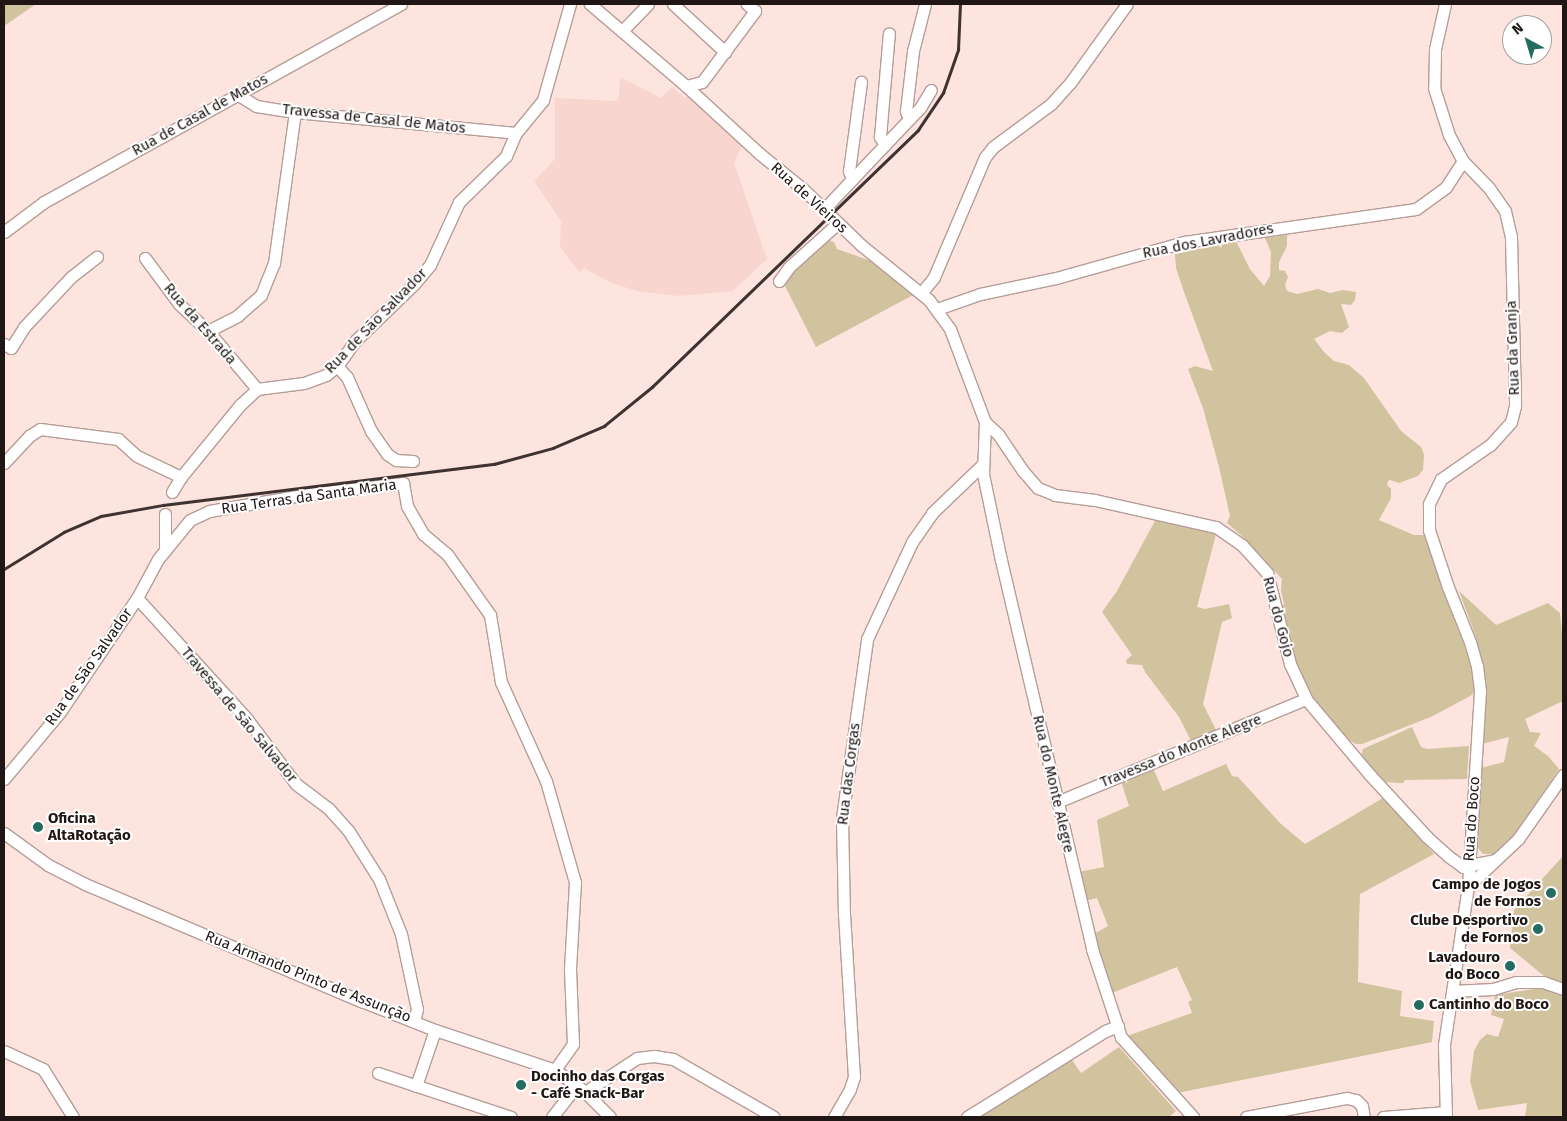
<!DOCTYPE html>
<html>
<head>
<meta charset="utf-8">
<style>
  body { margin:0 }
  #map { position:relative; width:1567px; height:1121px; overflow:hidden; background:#fee4df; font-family:"Fira Sans",sans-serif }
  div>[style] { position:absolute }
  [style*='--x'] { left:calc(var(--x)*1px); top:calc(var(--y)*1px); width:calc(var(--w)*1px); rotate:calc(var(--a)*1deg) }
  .built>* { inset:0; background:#f8d5cf }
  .green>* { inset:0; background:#d0c39d }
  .roads { filter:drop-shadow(1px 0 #b59d98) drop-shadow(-1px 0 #b59d98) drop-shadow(0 1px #b59d98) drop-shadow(0 -1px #b59d98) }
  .minor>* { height:11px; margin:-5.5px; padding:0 5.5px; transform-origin:5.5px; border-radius:5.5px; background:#fff }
  .rail>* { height:2.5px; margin:-1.25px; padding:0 1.25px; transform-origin:1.25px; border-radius:1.25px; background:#3e3331 }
  .dots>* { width:14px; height:14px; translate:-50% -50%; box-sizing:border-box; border:2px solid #fff; border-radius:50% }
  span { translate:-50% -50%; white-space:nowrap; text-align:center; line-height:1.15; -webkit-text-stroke:4px #fff; paint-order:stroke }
  .street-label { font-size:15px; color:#1f1615 }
  .poi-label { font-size:15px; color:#1f1615; font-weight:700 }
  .left { translate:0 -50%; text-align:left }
  .right { translate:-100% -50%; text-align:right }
  .frame { position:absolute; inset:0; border:5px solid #1f1615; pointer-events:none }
  .north { position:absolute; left:1502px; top:15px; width:50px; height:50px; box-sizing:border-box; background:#fff; border:1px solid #a5a2a1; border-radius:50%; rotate:321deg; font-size:14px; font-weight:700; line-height:20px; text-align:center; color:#1f1615 }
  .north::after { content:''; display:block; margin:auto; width:18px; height:22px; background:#246b60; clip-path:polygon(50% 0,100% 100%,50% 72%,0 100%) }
</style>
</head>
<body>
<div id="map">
  <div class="built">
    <div style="clip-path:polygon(620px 77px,661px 98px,672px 87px,685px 98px,688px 96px,742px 146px,734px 163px,767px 259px,733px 291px,679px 296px,637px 291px,609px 282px,584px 268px,579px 272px,560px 247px,561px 221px,534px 181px,555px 159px,555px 98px,616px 101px,619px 96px)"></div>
  </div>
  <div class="green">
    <div style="clip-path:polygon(4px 4px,36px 4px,4px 26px)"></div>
    <div style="clip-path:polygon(1287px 235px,1287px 246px,1279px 262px,1279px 270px,1285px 271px,1288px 277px,1285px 285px,1287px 291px,1297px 294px,1318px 289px,1330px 293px,1343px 290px,1356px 292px,1355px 300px,1351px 305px,1341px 304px,1349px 327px,1342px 333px,1330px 331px,1314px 339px,1324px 352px,1334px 361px,1349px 365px,1364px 378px,1401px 431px,1421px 447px,1424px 454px,1423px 470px,1418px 476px,1399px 483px,1390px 480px,1388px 481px,1387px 485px,1391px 489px,1391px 498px,1379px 520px,1414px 535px,1424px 535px,1471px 664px,1474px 693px,1470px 696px,1433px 716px,1362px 744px,1356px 744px,1347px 739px,1338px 731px,1305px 686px,1297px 671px,1282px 606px,1284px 604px,1281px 590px,1282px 579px,1244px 538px,1227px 523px,1230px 516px,1219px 467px,1203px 408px,1188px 369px,1195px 366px,1213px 371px,1184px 292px,1176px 268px,1175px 254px,1236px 241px,1250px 269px,1264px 286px,1270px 276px,1271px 252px,1265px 238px)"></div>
    <div style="clip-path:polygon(825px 239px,834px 242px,837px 249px,874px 262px,915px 294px,816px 347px,785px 286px,789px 272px)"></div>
    <div style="clip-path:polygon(1156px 519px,1216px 534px,1197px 607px,1205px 609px,1229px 604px,1232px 618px,1222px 622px,1203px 704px,1216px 730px,1191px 741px,1179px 717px,1145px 672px,1142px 665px,1127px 664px,1126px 660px,1132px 655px,1102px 612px,1117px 591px)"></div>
    <div style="clip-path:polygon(1459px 591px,1496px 625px,1548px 603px,1560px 613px,1563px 644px,1563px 701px,1525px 719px,1530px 732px,1541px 733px,1534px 746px,1548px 756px,1559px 769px,1516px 833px,1495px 854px,1483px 854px,1478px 848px,1481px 768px,1504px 762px,1509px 737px,1482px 744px,1487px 686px,1476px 637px)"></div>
    <div style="clip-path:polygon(1412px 727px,1421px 747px,1427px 749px,1469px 746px,1467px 779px,1405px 780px,1403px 783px,1383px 782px,1361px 757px,1363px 749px)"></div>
    <div style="clip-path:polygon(1226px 764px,1232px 776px,1238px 777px,1281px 824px,1305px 844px,1383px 798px,1434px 854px,1360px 894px,1359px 922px,1358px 982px,1402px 991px,1400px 1016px,1434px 1021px,1432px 1042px,1177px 1093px,1127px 1036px,1192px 1013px,1188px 1002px,1192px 1000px,1177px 967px,1112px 993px,1092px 935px,1108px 926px,1097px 898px,1085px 901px,1078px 872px,1104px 867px,1097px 820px,1129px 806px,1121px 781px,1153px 768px,1163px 791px)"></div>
    <div style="clip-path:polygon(1563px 856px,1563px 984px,1544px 976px,1510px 948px,1514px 910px)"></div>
    <div style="clip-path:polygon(1548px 987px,1563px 992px,1563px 1117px,1525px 1117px,1527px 1103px,1478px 1110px,1470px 1081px,1474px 1051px,1480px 1040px,1487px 1034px,1498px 1037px,1504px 1019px,1491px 1015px,1495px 995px)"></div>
    <div style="clip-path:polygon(1119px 1047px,1176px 1111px,1169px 1117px,975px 1117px,1070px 1057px,1081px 1073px)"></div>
  </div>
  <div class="roads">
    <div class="minor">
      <div style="--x:590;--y:4;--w:126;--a:40.5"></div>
      <div style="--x:686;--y:86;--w:100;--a:42.6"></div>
      <div style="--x:760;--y:154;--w:55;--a:39.1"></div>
      <div style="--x:803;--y:189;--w:81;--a:44"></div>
      <div style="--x:861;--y:245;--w:87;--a:39"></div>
      <div style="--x:929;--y:300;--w:36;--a:54"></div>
      <div style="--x:950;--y:329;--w:99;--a:69.4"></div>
      <div style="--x:985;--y:422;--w:18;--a:43"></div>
      <div style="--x:998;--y:434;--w:45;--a:56"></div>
      <div style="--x:1023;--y:471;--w:23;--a:49"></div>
      <div style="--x:1038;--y:488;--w:18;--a:22"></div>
      <div style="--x:1055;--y:495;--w:40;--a:7.1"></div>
      <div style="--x:1095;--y:500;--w:124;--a:12.6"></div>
      <div style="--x:1216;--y:527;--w:32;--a:35"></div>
      <div style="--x:1242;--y:545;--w:38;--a:48"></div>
      <div style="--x:1267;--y:573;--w:94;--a:75.8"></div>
      <div style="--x:1290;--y:664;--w:38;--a:65"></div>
      <div style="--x:1306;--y:699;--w:99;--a:49.9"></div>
      <div style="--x:1370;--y:775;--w:84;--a:47.4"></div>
      <div style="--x:1427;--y:837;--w:28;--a:42"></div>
      <div style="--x:1448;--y:856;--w:19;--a:36"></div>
      <div style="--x:1463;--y:867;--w:5;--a:0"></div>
      <div style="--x:1468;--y:867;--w:8;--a:-23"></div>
      <div style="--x:1475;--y:864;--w:20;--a:-11"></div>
      <div style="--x:673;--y:4;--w:71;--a:42.7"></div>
      <div style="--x:1445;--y:4;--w:46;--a:102.5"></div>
      <div style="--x:1435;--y:49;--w:39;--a:91"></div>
      <div style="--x:1434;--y:88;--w:49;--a:72.3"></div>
      <div style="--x:1449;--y:135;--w:30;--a:62"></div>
      <div style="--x:1463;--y:161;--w:37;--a:46"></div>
      <div style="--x:1489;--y:188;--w:28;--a:55"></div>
      <div style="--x:1505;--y:211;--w:27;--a:77"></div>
      <div style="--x:1511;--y:237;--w:169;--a:88.6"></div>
      <div style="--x:1515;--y:406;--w:16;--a:104"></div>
      <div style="--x:1511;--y:422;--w:31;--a:132"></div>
      <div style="--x:1490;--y:445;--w:60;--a:145.2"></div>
      <div style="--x:1441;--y:479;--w:28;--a:116"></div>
      <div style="--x:1429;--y:504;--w:26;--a:90"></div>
      <div style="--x:1429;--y:530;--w:60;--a:71.6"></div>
      <div style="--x:1448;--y:587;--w:59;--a:68.2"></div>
      <div style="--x:1470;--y:642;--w:25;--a:74"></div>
      <div style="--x:1477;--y:666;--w:25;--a:83"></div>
      <div style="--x:1480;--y:691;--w:195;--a:93.5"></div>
      <div style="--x:1468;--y:886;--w:161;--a:98.6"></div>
      <div style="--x:1444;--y:1045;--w:72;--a:88.4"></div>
      <div style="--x:622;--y:31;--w:37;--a:-46"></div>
      <div style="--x:686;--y:86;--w:16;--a:-14"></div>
      <div style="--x:702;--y:82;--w:89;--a:-53.3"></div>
      <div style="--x:755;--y:11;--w:11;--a:-139"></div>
      <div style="--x:237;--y:94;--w:22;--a:32"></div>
      <div style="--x:256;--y:106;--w:39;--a:9"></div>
      <div style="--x:295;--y:112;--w:222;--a:5.4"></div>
      <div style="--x:909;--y:119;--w:16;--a:-45"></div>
      <div style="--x:920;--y:108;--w:21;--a:-59"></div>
      <div style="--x:885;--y:144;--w:9;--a:-126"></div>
      <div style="--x:880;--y:137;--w:104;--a:-85.1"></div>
      <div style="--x:852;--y:179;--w:9;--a:-111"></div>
      <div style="--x:849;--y:171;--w:90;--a:-82.3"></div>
      <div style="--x:824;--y:209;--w:124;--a:-46.6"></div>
      <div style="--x:909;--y:119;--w:9;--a:-111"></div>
      <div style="--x:906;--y:111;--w:60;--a:-83.3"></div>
      <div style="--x:913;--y:51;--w:49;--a:-75.7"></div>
      <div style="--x:4;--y:232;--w:50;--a:-36.9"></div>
      <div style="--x:44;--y:202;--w:408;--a:-29"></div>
      <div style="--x:145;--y:258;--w:57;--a:53.5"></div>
      <div style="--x:179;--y:304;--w:40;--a:43"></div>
      <div style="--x:208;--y:331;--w:76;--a:49.8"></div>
      <div style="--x:779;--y:281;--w:17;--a:-54"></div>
      <div style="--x:789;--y:267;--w:66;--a:-41.9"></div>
      <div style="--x:922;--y:292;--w:19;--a:-51"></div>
      <div style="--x:934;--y:277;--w:130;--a:-67"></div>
      <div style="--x:985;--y:157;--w:13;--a:-51"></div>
      <div style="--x:993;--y:147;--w:72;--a:-36.6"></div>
      <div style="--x:1051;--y:104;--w:28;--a:-48"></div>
      <div style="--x:1070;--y:83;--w:97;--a:-54.2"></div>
      <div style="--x:937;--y:309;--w:46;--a:-19.2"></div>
      <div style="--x:980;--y:294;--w:78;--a:-11.9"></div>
      <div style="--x:1056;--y:278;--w:133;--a:-15.7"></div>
      <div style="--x:1184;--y:242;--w:234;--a:-8.1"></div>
      <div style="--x:1416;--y:209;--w:37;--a:-36"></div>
      <div style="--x:1446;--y:187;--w:31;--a:-57"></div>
      <div style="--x:208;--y:331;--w:33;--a:-27"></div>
      <div style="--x:237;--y:316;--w:32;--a:-41"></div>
      <div style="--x:261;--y:295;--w:35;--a:-68"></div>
      <div style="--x:274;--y:263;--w:152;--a:-82.1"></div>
      <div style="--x:4;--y:344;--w:8;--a:30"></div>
      <div style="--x:11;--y:348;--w:25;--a:-58"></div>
      <div style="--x:24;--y:327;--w:69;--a:-46.8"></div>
      <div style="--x:71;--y:277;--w:33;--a:-38"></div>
      <div style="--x:337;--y:366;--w:15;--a:48"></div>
      <div style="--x:347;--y:377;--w:59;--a:66"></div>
      <div style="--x:371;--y:431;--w:28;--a:55"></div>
      <div style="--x:387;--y:454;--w:11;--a:34"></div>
      <div style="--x:396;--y:460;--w:17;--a:3"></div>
      <div style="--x:985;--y:422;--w:52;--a:92.2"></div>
      <div style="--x:983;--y:474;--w:88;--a:78.2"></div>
      <div style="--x:1001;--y:560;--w:400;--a:76.8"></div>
      <div style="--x:1092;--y:949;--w:93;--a:71.8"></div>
      <div style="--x:1121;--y:1037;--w:108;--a:48"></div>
      <div style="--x:4;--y:463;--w:37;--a:-47"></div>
      <div style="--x:29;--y:436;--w:13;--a:-32"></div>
      <div style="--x:40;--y:429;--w:79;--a:7.3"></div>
      <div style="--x:118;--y:439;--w:25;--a:42"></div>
      <div style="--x:137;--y:456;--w:49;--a:25.5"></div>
      <div style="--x:172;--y:492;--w:17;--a:-59"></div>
      <div style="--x:181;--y:477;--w:93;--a:-50.7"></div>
      <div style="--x:240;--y:405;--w:23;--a:-43"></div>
      <div style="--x:257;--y:389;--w:47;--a:-7.3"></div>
      <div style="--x:304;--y:383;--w:23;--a:-20"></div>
      <div style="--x:326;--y:375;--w:14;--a:-39"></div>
      <div style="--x:337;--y:366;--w:32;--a:-54"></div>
      <div style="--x:356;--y:340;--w:81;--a:-44"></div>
      <div style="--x:414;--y:284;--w:25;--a:-50"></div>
      <div style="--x:430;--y:265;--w:69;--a:-65.3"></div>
      <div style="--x:459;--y:202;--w:66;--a:-44.4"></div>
      <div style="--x:506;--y:156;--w:25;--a:-67"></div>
      <div style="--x:516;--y:133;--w:43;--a:-50.7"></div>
      <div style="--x:543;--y:100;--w:100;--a:-74.3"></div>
      <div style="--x:165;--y:514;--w:36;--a:90"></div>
      <div style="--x:137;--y:598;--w:164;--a:47.7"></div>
      <div style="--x:247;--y:719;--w:81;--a:53"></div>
      <div style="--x:296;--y:784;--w:41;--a:37.1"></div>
      <div style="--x:329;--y:809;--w:28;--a:48"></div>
      <div style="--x:348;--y:830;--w:58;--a:57.7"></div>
      <div style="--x:379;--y:879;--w:59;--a:68.2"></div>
      <div style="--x:401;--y:934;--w:77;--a:78"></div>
      <div style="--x:417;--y:1009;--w:12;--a:104"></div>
      <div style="--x:4;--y:779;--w:87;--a:-50.1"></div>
      <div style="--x:60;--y:712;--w:138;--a:-56"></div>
      <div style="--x:137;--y:598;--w:44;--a:-61.7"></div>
      <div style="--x:158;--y:559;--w:50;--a:-50.6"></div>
      <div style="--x:190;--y:520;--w:21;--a:-25"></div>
      <div style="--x:209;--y:511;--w:100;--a:-9.7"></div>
      <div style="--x:308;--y:494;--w:96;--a:-6.6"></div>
      <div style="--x:403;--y:483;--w:23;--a:80"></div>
      <div style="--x:407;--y:506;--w:32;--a:60"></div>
      <div style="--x:423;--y:534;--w:31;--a:40"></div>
      <div style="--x:447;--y:554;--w:75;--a:54.8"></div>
      <div style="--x:490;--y:615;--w:68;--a:80.7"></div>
      <div style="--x:501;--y:682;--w:109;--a:65.6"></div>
      <div style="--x:546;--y:781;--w:105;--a:74"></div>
      <div style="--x:575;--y:882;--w:87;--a:93.3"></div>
      <div style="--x:570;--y:969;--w:75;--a:87.7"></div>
      <div style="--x:573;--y:1044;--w:32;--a:125"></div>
      <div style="--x:1057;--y:802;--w:269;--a:-22.5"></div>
      <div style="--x:4;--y:833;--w:54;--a:36"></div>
      <div style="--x:48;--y:865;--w:42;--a:27.2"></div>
      <div style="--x:85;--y:884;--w:300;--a:23"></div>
      <div style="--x:361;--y:1001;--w:79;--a:21.4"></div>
      <div style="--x:435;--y:1030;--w:126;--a:18.4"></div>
      <div style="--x:555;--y:1070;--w:37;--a:36"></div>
      <div style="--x:585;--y:1092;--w:35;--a:45"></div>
      <div style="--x:1468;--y:886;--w:69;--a:-43.2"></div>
      <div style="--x:1518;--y:839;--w:78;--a:-54.9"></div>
      <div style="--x:1452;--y:991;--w:41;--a:-2.8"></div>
      <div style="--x:1493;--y:989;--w:24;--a:-17"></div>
      <div style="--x:1516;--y:982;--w:27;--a:0"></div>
      <div style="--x:1543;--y:982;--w:21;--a:19"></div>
      <div style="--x:4;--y:1051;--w:43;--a:24.8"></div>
      <div style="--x:43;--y:1069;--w:57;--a:58"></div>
      <div style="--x:378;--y:1073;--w:140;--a:18.3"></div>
      <div style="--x:416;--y:1086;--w:59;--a:-71.3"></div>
      <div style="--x:585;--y:1092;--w:62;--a:-33.2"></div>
      <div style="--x:637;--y:1058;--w:17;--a:-7"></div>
      <div style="--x:654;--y:1056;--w:19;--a:9"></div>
      <div style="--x:673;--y:1059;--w:116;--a:29.9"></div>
      <div style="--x:552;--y:1117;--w:41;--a:-52"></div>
      <div style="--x:834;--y:1117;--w:32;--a:-60"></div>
      <div style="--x:850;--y:1089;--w:13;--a:-72"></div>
      <div style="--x:854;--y:1077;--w:162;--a:-93.5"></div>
      <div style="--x:844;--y:915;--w:97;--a:-91.2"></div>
      <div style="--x:842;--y:818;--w:181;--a:-82"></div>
      <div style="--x:867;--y:639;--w:107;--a:-65.1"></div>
      <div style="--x:912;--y:542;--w:35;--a:-55"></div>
      <div style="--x:932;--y:513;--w:69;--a:-43.8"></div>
      <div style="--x:967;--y:1117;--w:163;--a:-31.9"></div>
      <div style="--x:1105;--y:1031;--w:14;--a:-21"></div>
      <div style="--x:1246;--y:1117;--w:103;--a:-10.7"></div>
      <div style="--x:1347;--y:1098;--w:9;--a:13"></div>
      <div style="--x:1356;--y:1100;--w:8;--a:45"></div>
      <div style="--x:1362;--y:1106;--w:11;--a:80"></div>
      <div style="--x:1383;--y:1117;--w:63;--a:-4.5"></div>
    </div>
  </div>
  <div class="rail">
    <div style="--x:4;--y:569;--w:70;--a:-31.7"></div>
    <div style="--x:64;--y:532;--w:40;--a:-23.4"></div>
    <div style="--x:101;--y:516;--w:63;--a:-10.1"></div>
    <div style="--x:163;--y:505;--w:334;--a:-7.1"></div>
    <div style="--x:494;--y:464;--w:61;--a:-15.2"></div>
    <div style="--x:553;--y:448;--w:56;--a:-23.3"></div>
    <div style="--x:604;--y:426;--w:62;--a:-39.1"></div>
    <div style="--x:652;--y:387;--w:370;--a:-44"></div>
    <div style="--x:918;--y:130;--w:45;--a:-56"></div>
    <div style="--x:943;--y:93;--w:46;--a:-70.8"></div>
    <div style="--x:958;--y:50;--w:46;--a:-87.5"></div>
  </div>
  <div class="dots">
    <div style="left:38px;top:827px;background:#246b60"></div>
    <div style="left:1551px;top:893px;background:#246b60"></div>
    <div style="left:1538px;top:929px;background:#246b60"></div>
    <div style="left:1510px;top:966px;background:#246b60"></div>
    <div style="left:1419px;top:1005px;background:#246b60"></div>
    <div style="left:521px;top:1085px;background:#246b60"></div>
  </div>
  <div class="street-label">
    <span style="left:200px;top:115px;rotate:-29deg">Rua de Casal de Matos</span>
    <span style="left:374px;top:119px;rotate:6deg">Travessa de Casal de Matos</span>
    <span style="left:809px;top:198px;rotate:42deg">Rua de Vieiros</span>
    <span style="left:1208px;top:241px;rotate:-11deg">Rua dos Lavradores</span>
    <span style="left:376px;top:321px;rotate:-46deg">Rua de São Salvador</span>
    <span style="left:200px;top:324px;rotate:49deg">Rua da Estrada</span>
    <span style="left:1513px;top:348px;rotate:-92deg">Rua da Granja</span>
    <span style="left:309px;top:497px;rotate:-8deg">Rua Terras da Santa Maria</span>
    <span style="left:1278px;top:617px;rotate:75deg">Rua do Gojo</span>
    <span style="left:89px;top:667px;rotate:-55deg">Rua de São Salvador</span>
    <span style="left:239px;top:715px;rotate:50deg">Travessa de São Salvador</span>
    <span style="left:1181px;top:751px;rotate:-22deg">Travessa do Monte Alegre</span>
    <span style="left:849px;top:774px;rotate:-83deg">Rua das Corgas</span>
    <span style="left:1053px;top:784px;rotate:77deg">Rua do Monte Alegre</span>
    <span style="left:1472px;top:819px;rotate:-86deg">Rua do Boco</span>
    <span style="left:308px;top:977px;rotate:22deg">Rua Armando Pinto de Assunção</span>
  </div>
  <div class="poi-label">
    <span class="left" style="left:48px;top:827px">Oficina<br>AltaRotação</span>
    <span class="right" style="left:1541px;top:893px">Campo de Jogos<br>de Fornos</span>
    <span class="right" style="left:1528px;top:929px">Clube Desportivo<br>de Fornos</span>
    <span class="right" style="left:1500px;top:966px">Lavadouro<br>do Boco</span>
    <span class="left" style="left:1429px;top:1005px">Cantinho do Boco</span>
    <span class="left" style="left:531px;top:1085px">Docinho das Corgas<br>- Café Snack-Bar</span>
  </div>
  <div class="frame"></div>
  <div class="north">N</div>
</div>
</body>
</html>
